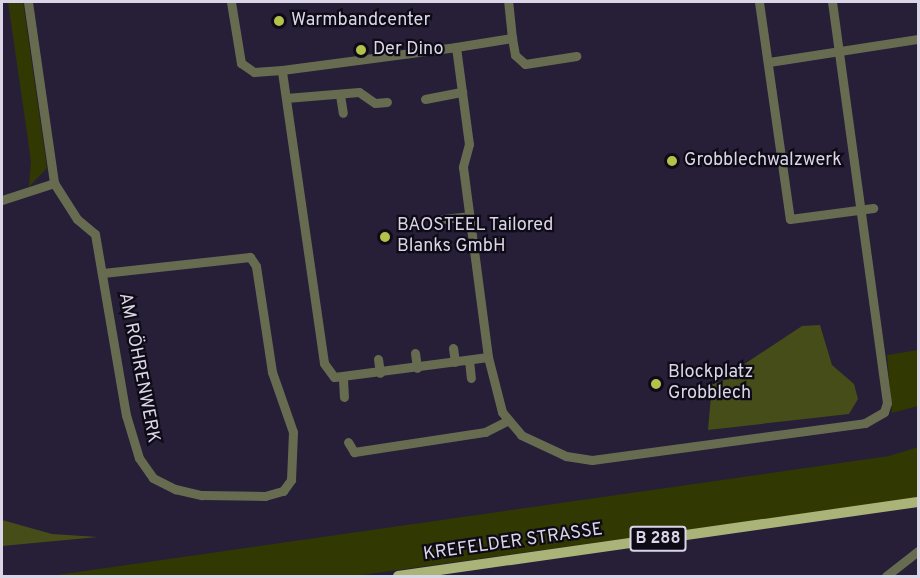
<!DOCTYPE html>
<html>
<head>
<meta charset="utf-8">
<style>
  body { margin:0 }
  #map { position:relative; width:920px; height:578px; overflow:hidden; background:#271e38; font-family:Overpass,sans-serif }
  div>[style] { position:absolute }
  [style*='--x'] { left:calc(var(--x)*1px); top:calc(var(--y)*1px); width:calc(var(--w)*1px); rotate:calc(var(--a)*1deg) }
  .green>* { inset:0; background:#323801 }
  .forest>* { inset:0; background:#474d18 }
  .minor>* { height:9px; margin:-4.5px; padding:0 4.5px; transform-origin:4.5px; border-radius:4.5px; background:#676c50 }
  .major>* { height:10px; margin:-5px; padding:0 5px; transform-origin:5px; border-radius:5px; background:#aab479 }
  .dots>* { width:16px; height:16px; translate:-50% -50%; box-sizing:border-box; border:3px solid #0f0b16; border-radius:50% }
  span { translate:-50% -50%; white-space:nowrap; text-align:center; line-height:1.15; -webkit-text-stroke:4.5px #0f0b16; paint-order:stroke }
  .shield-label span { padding:2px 4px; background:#0f0b16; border:2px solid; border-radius:4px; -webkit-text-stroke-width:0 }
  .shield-label { font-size:16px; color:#dbd6e7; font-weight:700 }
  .poi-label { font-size:18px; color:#dbd6e7 }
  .left { translate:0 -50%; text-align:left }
  .street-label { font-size:18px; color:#dbd6e7 }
  .frame { position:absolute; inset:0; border:3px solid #dbd6e7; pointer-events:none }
</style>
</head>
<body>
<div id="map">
  <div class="green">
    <div style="clip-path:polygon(8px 2px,23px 2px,47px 168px,29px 187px,31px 161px)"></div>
    <div style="clip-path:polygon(918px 350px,918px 406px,892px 413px,887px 355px)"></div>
    <div style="clip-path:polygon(918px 447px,918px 498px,355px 576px,50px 576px,889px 456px)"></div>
  </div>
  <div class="forest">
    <div style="clip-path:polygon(820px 325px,832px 365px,854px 384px,858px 399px,849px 414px,708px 430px,712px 384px,741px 375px,743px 365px,802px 326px)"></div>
    <div style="clip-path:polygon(2px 520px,52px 534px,98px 537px,2px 546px)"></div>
  </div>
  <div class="minor">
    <div style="--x:28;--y:2;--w:183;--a:81.8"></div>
    <div style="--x:54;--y:183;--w:43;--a:57.4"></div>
    <div style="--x:77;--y:219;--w:23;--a:40"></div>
    <div style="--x:95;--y:234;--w:184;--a:80.3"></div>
    <div style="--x:126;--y:415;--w:45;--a:73.2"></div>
    <div style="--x:139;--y:458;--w:24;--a:55"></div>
    <div style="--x:153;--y:478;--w:25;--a:27"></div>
    <div style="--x:175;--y:489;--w:28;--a:13"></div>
    <div style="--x:202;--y:495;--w:63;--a:0.9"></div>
    <div style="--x:265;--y:496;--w:19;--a:-16"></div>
    <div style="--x:283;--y:491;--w:14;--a:-54"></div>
    <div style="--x:291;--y:480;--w:48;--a:-87.6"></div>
    <div style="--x:293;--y:432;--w:64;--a:-109.3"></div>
    <div style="--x:272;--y:372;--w:107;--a:-98.6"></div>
    <div style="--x:256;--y:266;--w:11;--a:-124"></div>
    <div style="--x:250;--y:257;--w:148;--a:173.8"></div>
    <div style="--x:231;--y:2;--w:62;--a:80.7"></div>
    <div style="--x:241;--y:63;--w:16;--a:35"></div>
    <div style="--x:254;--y:72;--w:28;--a:-4"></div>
    <div style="--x:759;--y:2;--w:219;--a:81.9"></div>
    <div style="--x:790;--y:219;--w:84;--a:-7.5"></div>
    <div style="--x:512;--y:38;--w:17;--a:80"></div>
    <div style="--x:515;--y:55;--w:13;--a:42"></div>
    <div style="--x:525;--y:64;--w:52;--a:-8.9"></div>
    <div style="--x:456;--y:47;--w:98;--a:82.4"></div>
    <div style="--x:469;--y:144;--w:24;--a:105"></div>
    <div style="--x:463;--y:167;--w:192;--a:82.5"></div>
    <div style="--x:488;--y:357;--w:155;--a:172.6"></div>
    <div style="--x:334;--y:377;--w:17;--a:-126"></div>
    <div style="--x:324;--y:363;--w:296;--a:-98.2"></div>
    <div style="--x:282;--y:70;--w:176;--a:-7.5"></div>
    <div style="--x:456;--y:47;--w:57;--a:-9.1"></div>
    <div style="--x:512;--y:38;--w:36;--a:-96"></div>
    <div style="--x:769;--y:62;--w:151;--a:-8.8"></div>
    <div style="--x:340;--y:95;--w:18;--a:81"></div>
    <div style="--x:286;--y:98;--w:73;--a:-4.7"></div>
    <div style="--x:359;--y:92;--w:19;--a:35"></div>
    <div style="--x:375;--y:103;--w:12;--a:-5"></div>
    <div style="--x:425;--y:99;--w:38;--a:-11"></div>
    <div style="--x:2;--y:200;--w:55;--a:-18.1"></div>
    <div style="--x:442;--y:219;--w:27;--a:-6"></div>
    <div style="--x:453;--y:348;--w:14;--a:82"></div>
    <div style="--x:415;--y:353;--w:15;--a:82"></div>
    <div style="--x:488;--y:357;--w:57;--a:75.7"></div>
    <div style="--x:502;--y:412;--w:30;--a:50"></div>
    <div style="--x:521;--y:435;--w:50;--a:25"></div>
    <div style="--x:566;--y:456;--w:26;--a:9"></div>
    <div style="--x:592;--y:460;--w:275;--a:-7.7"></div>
    <div style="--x:865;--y:423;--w:22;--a:-30"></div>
    <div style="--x:884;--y:412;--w:9;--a:-72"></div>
    <div style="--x:887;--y:403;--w:405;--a:-97.8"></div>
    <div style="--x:378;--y:359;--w:14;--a:82"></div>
    <div style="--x:469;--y:360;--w:18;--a:84"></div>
    <div style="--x:343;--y:379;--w:18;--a:87"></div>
    <div style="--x:348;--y:442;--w:12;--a:59"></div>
    <div style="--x:354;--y:452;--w:133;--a:-8.7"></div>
    <div style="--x:485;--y:432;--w:25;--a:-27"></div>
    <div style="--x:886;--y:576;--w:41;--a:-38"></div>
  </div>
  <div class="major">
    <div style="--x:398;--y:576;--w:525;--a:-8.1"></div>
  </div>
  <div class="dots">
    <div style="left:279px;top:21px;background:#b3c24b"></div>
    <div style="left:361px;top:50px;background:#b3c24b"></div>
    <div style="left:672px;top:161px;background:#b3c24b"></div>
    <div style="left:385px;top:237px;background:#b3c24b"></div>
    <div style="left:656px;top:384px;background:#b3c24b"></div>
  </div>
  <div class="shield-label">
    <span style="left:658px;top:539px">B 288</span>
  </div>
  <div class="poi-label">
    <span class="left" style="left:291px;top:21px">Warmbandcenter</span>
    <span class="left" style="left:373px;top:50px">Der Dino</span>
    <span class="left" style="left:684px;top:161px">Grobblechwalzwerk</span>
    <span class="left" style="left:397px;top:237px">BAOSTEEL Tailored<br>Blanks GmbH</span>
    <span class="left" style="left:668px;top:384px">Blockplatz<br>Grobblech</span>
  </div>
  <div class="street-label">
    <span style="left:138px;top:368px;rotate:79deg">AM RÖHRENWERK</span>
    <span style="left:513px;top:543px;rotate:-8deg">KREFELDER STRASSE</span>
  </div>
  <div class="frame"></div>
</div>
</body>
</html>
